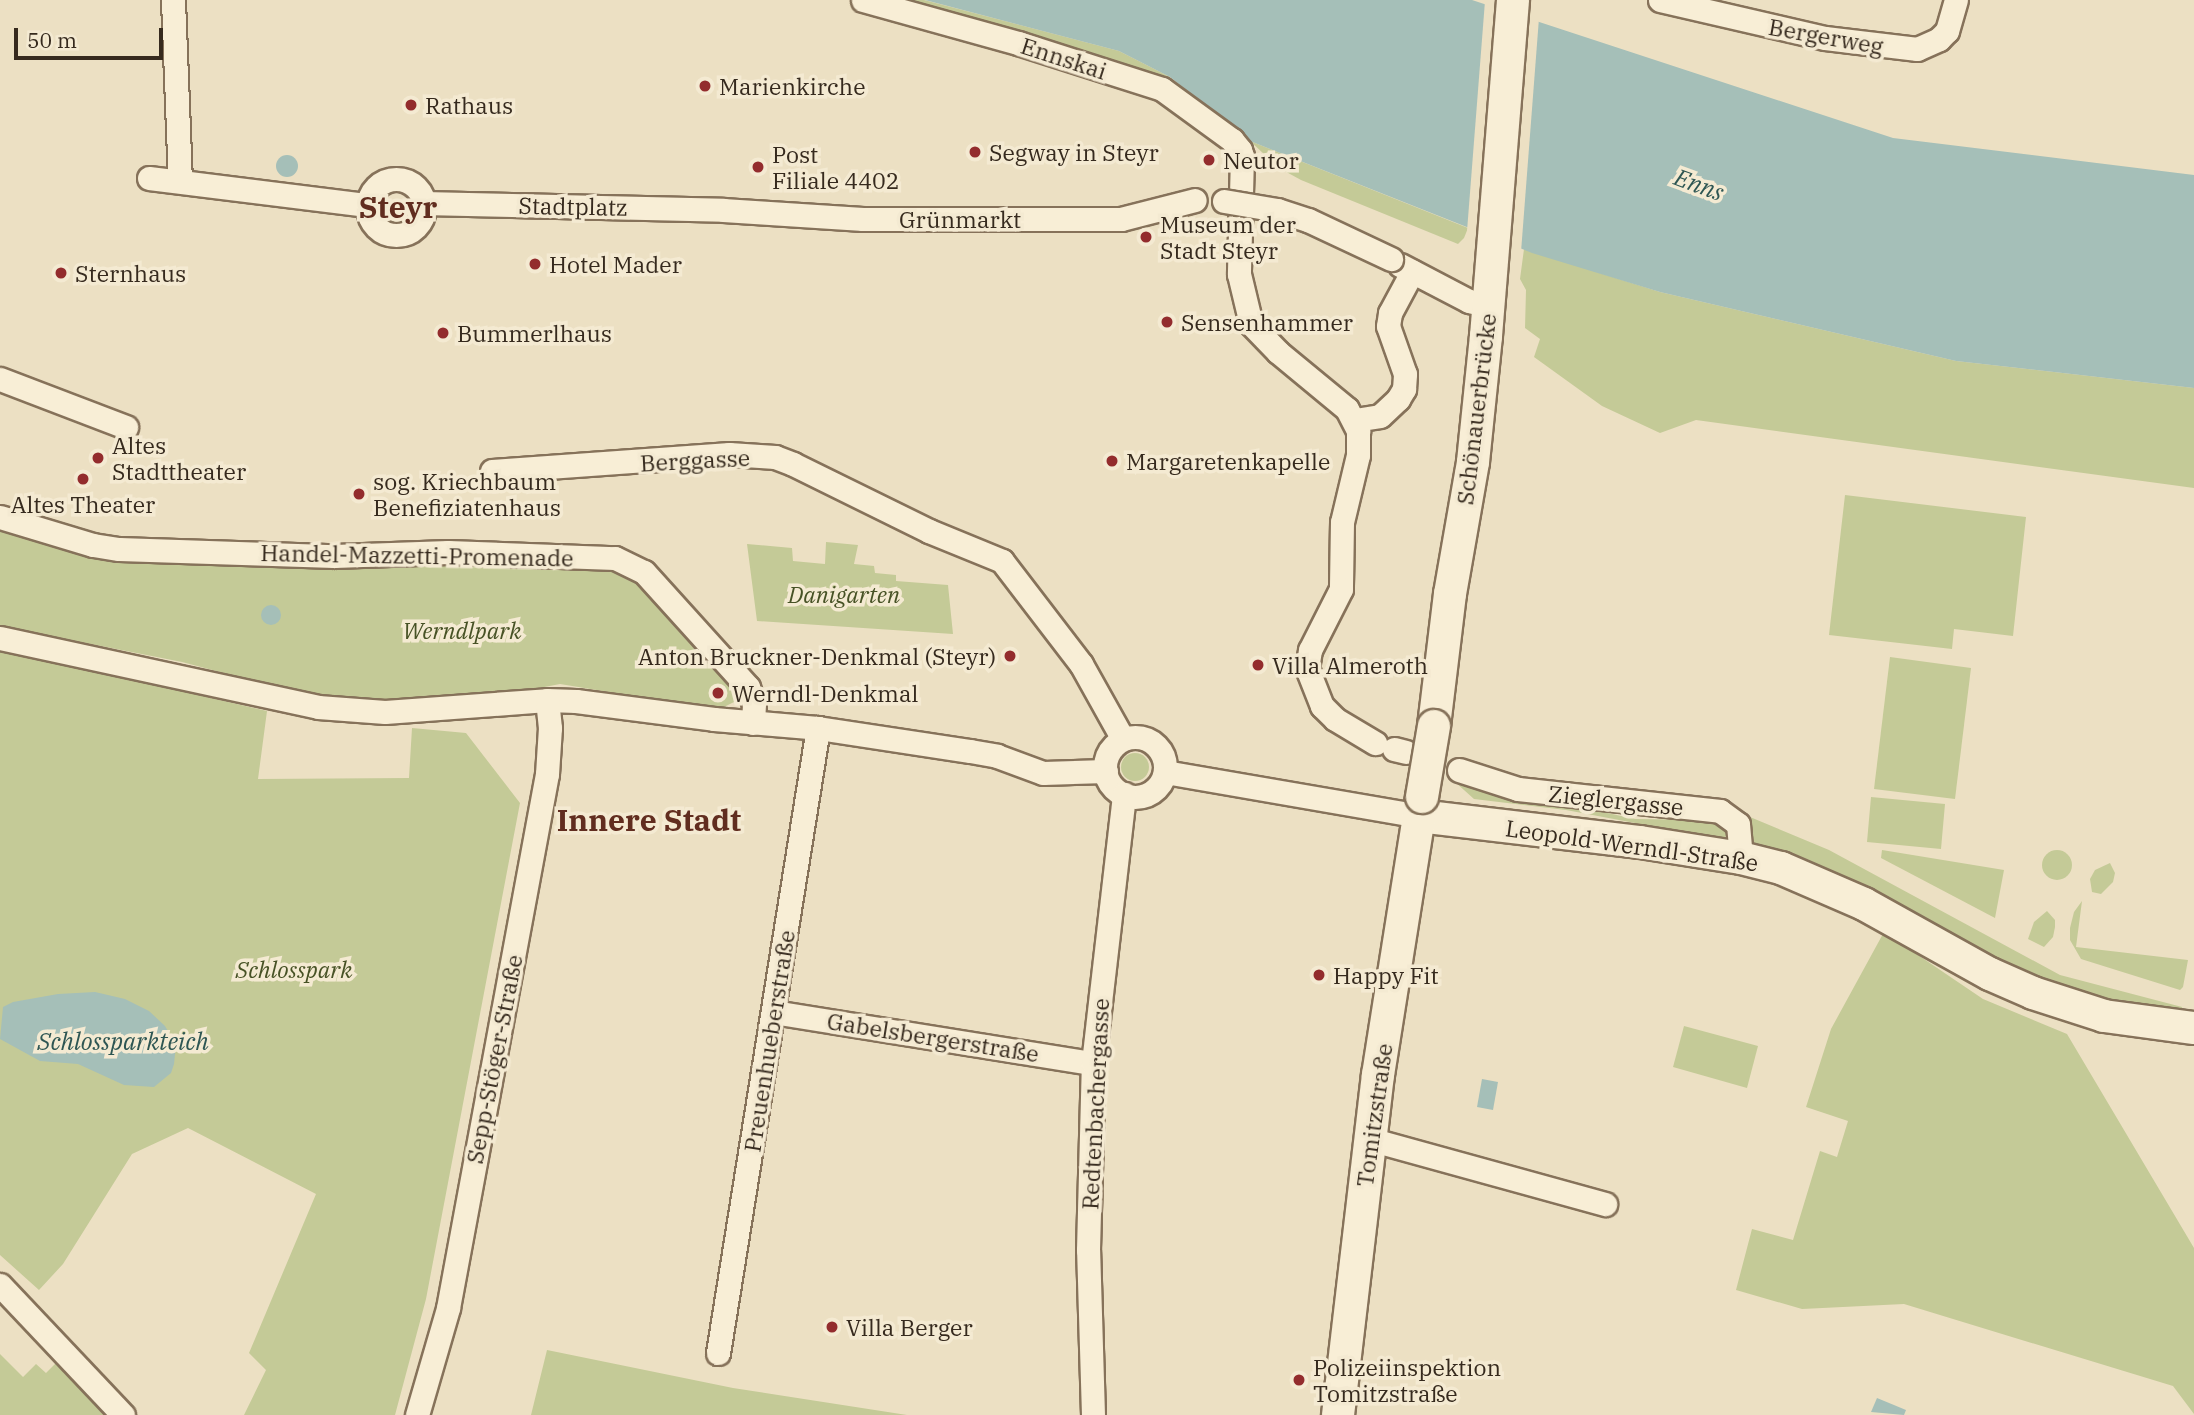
<!DOCTYPE html>
<html>
<head>
<meta charset="utf-8">
<style>
  body { margin:0 }
  #map { position:relative; width:2194px; height:1415px; overflow:hidden; background:#ece0c3; font-family:"IBM Plex Serif",serif }
  div>[style] { position:absolute }
  [style*='--x'] { left:calc(var(--x)*1px); top:calc(var(--y)*1px); width:calc(var(--w)*1px); rotate:calc(var(--a)*1deg) }
  .green>* { inset:0; background:#c4ca97 }
  .round { border-radius:50% }
  .water>* { inset:0; background:#a5bfb8 }
  .pier>* { inset:0; background:#ece0c3 }
  .roads { filter:drop-shadow(2px 0 #86725a) drop-shadow(-2px 0 #86725a) drop-shadow(0 2px #86725a) drop-shadow(0 -2px #86725a) }
  .street>* { height:23px; margin:-11.5px; padding:0 11.5px; transform-origin:11.5px; border-radius:11.5px; background:#f8eed6 }
  .street>.ring { margin:-11.5px; padding:0; box-sizing:content-box; background:none; border:23px solid #f8eed6; border-radius:50% }
  .secondary>* { height:32px; margin:-16px; padding:0 16px; transform-origin:16px; border-radius:16px; background:#f8eed6 }
  .bridges { filter:drop-shadow(2px 0 #86725a) drop-shadow(-2px 0 #86725a) drop-shadow(0 2px #86725a) drop-shadow(0 -2px #86725a) }
  .street-bridge>* { height:23px; margin:-11.5px; padding:0 11.5px; transform-origin:11.5px; border-radius:11.5px; background:#f8eed6 }
  .secondary-bridge>* { height:32px; margin:-16px; padding:0 16px; transform-origin:16px; border-radius:16px; background:#f8eed6 }
  .dots>* { width:19px; height:19px; translate:-50% -50%; box-sizing:border-box; border:4px solid #f4ead2; border-radius:50% }
  span { translate:-50% -50%; white-space:nowrap; text-align:center; line-height:1.15; -webkit-text-stroke:7px #f4ead2; paint-order:stroke }
  .street-label { font-size:23px; color:#362a1e }
  .poi-label { font-size:23px; color:#362a1e }
  .left { translate:0 -50%; text-align:left }
  .right { translate:-100% -50%; text-align:right }
  .park-label { font-size:23px; color:#475225; font-style:italic }
  .water-label { font-size:24px; color:#2e5653; font-style:italic }
  .district-label { font-size:30px; color:#612d1f; font-weight:700 }
  .scale { position:absolute; left:14px; top:28px; width:149px; height:32px; box-sizing:border-box; border:4px solid #362a1e; border-top:0; padding-left:9px; font-size:21px; line-height:24px; white-space:nowrap; color:#362a1e; -webkit-text-stroke:5px #f4ead2; paint-order:stroke }
</style>
</head>
<body>
<div id="map">
  <div class="green">
    <div style="clip-path:polygon(882px 0,924px 0,1119px 51px,1170px 77px,1170px 81px)"></div>
    <div style="clip-path:polygon(1250px 141px,1468px 228px,1464px 238px,1458px 244px,1301px 180px,1279px 168px)"></div>
    <div style="clip-path:polygon(1524px 249px,1660px 292px,1956px 361px,2194px 388px,2194px 488px,1696px 420px,1660px 433px,1602px 406px,1534px 357px,1540px 339px,1525px 328px,1526px 290px,1520px 279px)"></div>
    <div style="clip-path:polygon(1845px 495px,2026px 517px,2013px 636px,1954px 629px,1952px 649px,1829px 635px)"></div>
    <div style="clip-path:polygon(0 529px,101px 559px,372px 569px,460px 561px,602px 562px,637px 578px,737px 690px,734px 702px,718px 710px,560px 684px,503px 695px,366px 705px,307px 695px,182px 662px,0 626px)"></div>
    <div style="clip-path:polygon(826px 542px,858px 545px,854px 564px,874px 566px,875px 573px,896px 575px,896px 581px,948px 585px,953px 634px,757px 621px,747px 544px,792px 548px,793px 561px,825px 564px)"></div>
    <div style="clip-path:polygon(0 649px,267px 711px,258px 779px,409px 778px,412px 728px,466px 733px,520px 803px,426px 1299px,395px 1415px,244px 1415px,266px 1370px,249px 1353px,316px 1194px,188px 1128px,132px 1154px,63px 1264px,39px 1290px,0 1255px)"></div>
    <div style="clip-path:polygon(1890px 657px,1971px 668px,1955px 799px,1874px 789px)"></div>
    <div class="round" style="left:1121px;top:753px;width:28px;height:28px"></div>
    <div style="clip-path:polygon(1454px 781px,1511px 798px,1557px 802px,1635px 819px,1709px 820px,1722px 823px,1727px 829px,1727px 836px,1720px 839px,1566px 810px,1474px 799px)"></div>
    <div style="clip-path:polygon(1871px 797px,1945px 804px,1941px 849px,1867px 842px)"></div>
    <div style="clip-path:polygon(1750px 817px,1829px 850px,2060px 975px,2182px 1007px,2184px 1017px,2133px 1009px,2021px 978px,1781px 854px,1754px 844px)"></div>
    <div style="clip-path:polygon(1882px 850px,2004px 870px,1995px 918px,1881px 858px)"></div>
    <div class="round" style="left:2042px;top:850px;width:30px;height:30px"></div>
    <div style="clip-path:polygon(2110px 863px,2115px 873px,2113px 882px,2101px 894px,2092px 892px,2090px 879px,2095px 870px)"></div>
    <div style="clip-path:polygon(2082px 901px,2076px 947px,2188px 960px,2183px 987px,2180px 990px,2081px 959px,2070px 940px,2070px 928px,2074px 912px)"></div>
    <div style="clip-path:polygon(2047px 911px,2055px 920px,2055px 927px,2053px 937px,2044px 947px,2028px 939px,2034px 922px)"></div>
    <div style="clip-path:polygon(1884px 932px,1983px 999px,2067px 1034px,2194px 1248px,2194px 1414px,2173px 1386px,1904px 1304px,1802px 1309px,1736px 1290px,1752px 1229px,1793px 1240px,1820px 1151px,1837px 1157px,1848px 1121px,1806px 1107px,1831px 1029px)"></div>
    <div style="clip-path:polygon(1684px 1026px,1758px 1046px,1747px 1088px,1673px 1067px)"></div>
    <div style="clip-path:polygon(547px 1350px,733px 1388px,907px 1415px,531px 1415px)"></div>
    <div style="clip-path:polygon(0 1354px,23px 1377px,36px 1364px,46px 1373px,63px 1356px,117px 1415px,0 1415px)"></div>
  </div>
  <div class="water">
    <div style="clip-path:polygon(925px 0,1472px 0,1893px 138px,2194px 175px,2194px 388px,1956px 361px,1660px 292px,1532px 253px,1250px 141px,1170px 77px,1119px 51px)"></div>
    <div class="round" style="left:276px;top:155px;width:22px;height:22px"></div>
    <div class="round" style="left:261px;top:605px;width:20px;height:20px"></div>
    <div style="clip-path:polygon(95px 992px,125px 999px,149px 1011px,165px 1026px,176px 1045px,174px 1064px,171px 1073px,154px 1087px,124px 1085px,78px 1064px,40px 1061px,0 1039px,3px 1007px,13px 1002px,58px 994px)"></div>
    <div style="clip-path:polygon(1482px 1079px,1498px 1082px,1493px 1110px,1477px 1107px)"></div>
    <div style="clip-path:polygon(1877px 1398px,1906px 1410px,1904px 1415px,1871px 1412px)"></div>
  </div>
  <div class="pier">
    <div style="clip-path:polygon(1485px 1px,1539px 18px,1521px 252px,1467px 231px)"></div>
  </div>
  <div class="roads">
    <div class="street">
      <div style="--x:173;--y:0;--w:181;--a:87.8"></div>
      <div style="--x:863;--y:0;--w:161;--a:15.5"></div>
      <div style="--x:1018;--y:43;--w:151;--a:17.7"></div>
      <div style="--x:1162;--y:89;--w:87;--a:36.1"></div>
      <div style="--x:1232;--y:140;--w:13;--a:51"></div>
      <div style="--x:1240;--y:150;--w:6;--a:72"></div>
      <div style="--x:1242;--y:156;--w:118;--a:91.5"></div>
      <div style="--x:1239;--y:274;--w:51;--a:76.5"></div>
      <div style="--x:1251;--y:324;--w:39;--a:46"></div>
      <div style="--x:1278;--y:352;--w:89;--a:39.6"></div>
      <div style="--x:1347;--y:409;--w:25;--a:63"></div>
      <div style="--x:1358;--y:431;--w:24;--a:90"></div>
      <div style="--x:1358;--y:455;--w:69;--a:103.4"></div>
      <div style="--x:1342;--y:522;--w:67;--a:90.9"></div>
      <div style="--x:1341;--y:589;--w:68;--a:116.9"></div>
      <div style="--x:1310;--y:650;--w:18;--a:99"></div>
      <div style="--x:1307;--y:668;--w:41;--a:68.5"></div>
      <div style="--x:1322;--y:706;--w:18;--a:45"></div>
      <div style="--x:1335;--y:719;--w:47;--a:31"></div>
      <div style="--x:1660;--y:0;--w:169;--a:13"></div>
      <div style="--x:1825;--y:38;--w:93;--a:6.8"></div>
      <div style="--x:1917;--y:49;--w:24;--a:-24"></div>
      <div style="--x:1939;--y:39;--w:11;--a:-45"></div>
      <div style="--x:1947;--y:31;--w:32;--a:-74"></div>
      <div style="--x:149;--y:178;--w:220;--a:7.1"></div>
      <div class="ring" style="left:368px;top:179px;width:33px;height:33px"></div>
      <div style="--x:423;--y:203;--w:300;--a:1.3"></div>
      <div style="--x:723;--y:210;--w:140;--a:3.7"></div>
      <div style="--x:863;--y:219;--w:258;--a:0"></div>
      <div style="--x:1121;--y:219;--w:76;--a:-14.4"></div>
      <div style="--x:1400;--y:265;--w:78;--a:27.6"></div>
      <div style="--x:1469;--y:301;--w:20;--a:15"></div>
      <div style="--x:0;--y:379;--w:135;--a:20.9"></div>
      <div style="--x:1355;--y:420;--w:25;--a:-9"></div>
      <div style="--x:1380;--y:416;--w:25;--a:-43"></div>
      <div style="--x:1398;--y:399;--w:12;--a:-59"></div>
      <div style="--x:1404;--y:389;--w:15;--a:-86"></div>
      <div style="--x:1405;--y:374;--w:51;--a:-109.5"></div>
      <div style="--x:1388;--y:326;--w:13;--a:-81"></div>
      <div style="--x:1390;--y:313;--w:47;--a:-61.8"></div>
      <div style="--x:492;--y:471;--w:238;--a:-4.1"></div>
      <div style="--x:729;--y:454;--w:46;--a:3.7"></div>
      <div style="--x:775;--y:457;--w:19;--a:21"></div>
      <div style="--x:793;--y:464;--w:152;--a:26.2"></div>
      <div style="--x:929;--y:531;--w:79;--a:22.3"></div>
      <div style="--x:1002;--y:561;--w:130;--a:52.5"></div>
      <div style="--x:1081;--y:664;--w:86;--a:60.8"></div>
      <div style="--x:0;--y:517;--w:97;--a:16.8"></div>
      <div style="--x:93;--y:545;--w:26;--a:9"></div>
      <div style="--x:119;--y:549;--w:215;--a:1.9"></div>
      <div style="--x:334;--y:556;--w:114;--a:-2"></div>
      <div style="--x:448;--y:552;--w:167;--a:2.1"></div>
      <div style="--x:615;--y:558;--w:32;--a:26"></div>
      <div style="--x:644;--y:572;--w:155;--a:47.9"></div>
      <div style="--x:748;--y:687;--w:18;--a:71"></div>
      <div style="--x:754;--y:704;--w:19;--a:93"></div>
      <div style="--x:0;--y:638;--w:325;--a:12.2"></div>
      <div style="--x:318;--y:707;--w:67;--a:4.3"></div>
      <div style="--x:385;--y:712;--w:162;--a:-4.2"></div>
      <div style="--x:547;--y:700;--w:29;--a:2"></div>
      <div style="--x:576;--y:701;--w:139;--a:7.4"></div>
      <div style="--x:714;--y:719;--w:104;--a:4.9"></div>
      <div style="--x:818;--y:728;--w:154;--a:8.6"></div>
      <div style="--x:970;--y:751;--w:27;--a:10"></div>
      <div style="--x:997;--y:756;--w:49;--a:20.3"></div>
      <div style="--x:1043;--y:773;--w:63;--a:-1.8"></div>
      <div class="ring" style="left:1105px;top:737px;width:37px;height:37px"></div>
      <div style="--x:1394;--y:749;--w:12;--a:14"></div>
      <div style="--x:1459;--y:770;--w:62;--a:17.9"></div>
      <div style="--x:1518;--y:789;--w:203;--a:6.2"></div>
      <div style="--x:1720;--y:811;--w:22;--a:36"></div>
      <div style="--x:1738;--y:824;--w:34;--a:85"></div>
      <div style="--x:1165;--y:772;--w:258;--a:9.8"></div>
      <div style="--x:773;--y:1012;--w:324;--a:9.1"></div>
      <div style="--x:1369;--y:1139;--w:245;--a:15.4"></div>
      <div style="--x:0;--y:1285;--w:179;--a:46.6"></div>
      <div style="--x:718;--y:1353;--w:633;--a:-80.91"></div>
      <div style="--x:417;--y:1415;--w:111;--a:-73.8"></div>
      <div style="--x:448;--y:1308;--w:543;--a:-79.5"></div>
      <div style="--x:547;--y:774;--w:46;--a:-86.3"></div>
      <div style="--x:550;--y:728;--w:28;--a:-96"></div>
      <div style="--x:1093;--y:1415;--w:165;--a:-91.7"></div>
      <div style="--x:1088;--y:1250;--w:187;--a:-88.5"></div>
      <div style="--x:1093;--y:1063;--w:271;--a:-83.4"></div>
    </div>
    <div class="secondary">
      <div style="--x:1434;--y:726;--w:133;--a:-83.1"></div>
      <div style="--x:1450;--y:594;--w:134;--a:-80.1"></div>
      <div style="--x:1473;--y:462;--w:127;--a:-84.1"></div>
      <div style="--x:1486;--y:336;--w:337;--a:-85.4"></div>
      <div style="--x:1419;--y:816;--w:223;--a:6.7"></div>
      <div style="--x:1640;--y:842;--w:102;--a:9"></div>
      <div style="--x:1741;--y:858;--w:41;--a:14"></div>
      <div style="--x:1781;--y:868;--w:90;--a:23.4"></div>
      <div style="--x:1864;--y:904;--w:144;--a:29.1"></div>
      <div style="--x:1990;--y:974;--w:47;--a:23.8"></div>
      <div style="--x:2033;--y:993;--w:75;--a:17.9"></div>
      <div style="--x:2104;--y:1016;--w:91;--a:7.6"></div>
      <div style="--x:1338;--y:1415;--w:342;--a:-83.3"></div>
      <div style="--x:1378;--y:1075;--w:281;--a:-81"></div>
    </div>
  </div>
  <div class="bridges">
    <div class="street-bridge">
      <div style="--x:1224;--y:201;--w:54;--a:9.6"></div>
      <div style="--x:1277;--y:210;--w:33;--a:18"></div>
      <div style="--x:1308;--y:220;--w:92;--a:25.2"></div>
    </div>
    <div class="secondary-bridge">
      <div style="--x:1422;--y:797;--w:72;--a:-80.4"></div>
    </div>
  </div>
  <div class="dots">
    <div style="left:705px;top:86px;background:#932c2d"></div>
    <div style="left:411px;top:105px;background:#932c2d"></div>
    <div style="left:975px;top:152px;background:#932c2d"></div>
    <div style="left:1209px;top:160px;background:#932c2d"></div>
    <div style="left:758px;top:167px;background:#932c2d"></div>
    <div style="left:1146px;top:237px;background:#932c2d"></div>
    <div style="left:535px;top:264px;background:#932c2d"></div>
    <div style="left:61px;top:273px;background:#932c2d"></div>
    <div style="left:1167px;top:322px;background:#932c2d"></div>
    <div style="left:443px;top:333px;background:#932c2d"></div>
    <div style="left:98px;top:458px;background:#932c2d"></div>
    <div style="left:1112px;top:461px;background:#932c2d"></div>
    <div style="left:83px;top:479px;background:#932c2d"></div>
    <div style="left:359px;top:494px;background:#932c2d"></div>
    <div style="left:1010px;top:656px;background:#932c2d"></div>
    <div style="left:1258px;top:665px;background:#932c2d"></div>
    <div style="left:718px;top:693px;background:#932c2d"></div>
    <div style="left:1319px;top:975px;background:#932c2d"></div>
    <div style="left:832px;top:1327px;background:#932c2d"></div>
    <div style="left:1299px;top:1380px;background:#932c2d"></div>
  </div>
  <div class="street-label">
    <span style="left:1826px;top:36px;rotate:10deg">Bergerweg</span>
    <span style="left:1064px;top:58px;rotate:18deg">Ennskai</span>
    <span style="left:573px;top:206px;rotate:1deg">Stadtplatz</span>
    <span style="left:960px;top:219px">Grünmarkt</span>
    <span style="left:1476px;top:409px;rotate:-83deg">Schönauerbrücke</span>
    <span style="left:695px;top:460px;rotate:-3deg">Berggasse</span>
    <span style="left:417px;top:555px;rotate:1deg">Handel-Mazzetti-Promenade</span>
    <span style="left:1616px;top:800px;rotate:6deg">Zieglergasse</span>
    <span style="left:1632px;top:845px;rotate:8deg">Leopold-Werndl-Straße</span>
    <span style="left:933px;top:1037px;rotate:9deg">Gabelsbergerstraße</span>
    <span style="left:769px;top:1041px;rotate:-81deg">Preuenhueberstraße</span>
    <span style="left:494px;top:1059px;rotate:-79deg">Sepp-Stöger-Straße</span>
    <span style="left:1095px;top:1104px;rotate:-87deg">Redtenbachergasse</span>
    <span style="left:1374px;top:1115px;rotate:-82deg">Tomitzstraße</span>
  </div>
  <div class="poi-label">
    <span class="left" style="left:719px;top:86px">Marienkirche</span>
    <span class="left" style="left:425px;top:105px">Rathaus</span>
    <span class="left" style="left:989px;top:152px">Segway in Steyr</span>
    <span class="left" style="left:772px;top:167px">Post<br>Filiale 4402</span>
    <span class="left" style="left:1223px;top:160px">Neutor</span>
    <span class="left" style="left:1160px;top:237px">Museum der<br>Stadt Steyr</span>
    <span class="left" style="left:549px;top:264px">Hotel Mader</span>
    <span class="left" style="left:75px;top:273px">Sternhaus</span>
    <span class="left" style="left:1181px;top:322px">Sensenhammer</span>
    <span class="left" style="left:457px;top:333px">Bummerlhaus</span>
    <span class="left" style="left:112px;top:458px">Altes<br>Stadttheater</span>
    <span class="left" style="left:1126px;top:461px">Margaretenkapelle</span>
    <span class="left" style="left:373px;top:494px">sog. Kriechbaum<br>Benefiziatenhaus</span>
    <span style="left:83px;top:504px">Altes Theater</span>
    <span class="right" style="left:996px;top:656px">Anton Bruckner-Denkmal (Steyr)</span>
    <span class="left" style="left:1272px;top:665px">Villa Almeroth</span>
    <span class="left" style="left:732px;top:693px">Werndl-Denkmal</span>
    <span class="left" style="left:1333px;top:975px">Happy Fit</span>
    <span class="left" style="left:846px;top:1327px">Villa Berger</span>
    <span class="left" style="left:1313px;top:1380px">Polizeiinspektion<br>Tomitzstraße</span>
  </div>
  <div class="park-label">
    <span style="left:844px;top:594px">Danigarten</span>
    <span style="left:462px;top:630px">Werndlpark</span>
    <span style="left:294px;top:969px">Schlosspark</span>
  </div>
  <div class="water-label">
    <span style="left:1699px;top:185px;rotate:20deg">Enns</span>
    <span style="left:123px;top:1042px">Schlossparkteich</span>
  </div>
  <div class="district-label">
    <span style="left:398px;top:207px">Steyr</span>
    <span style="left:649px;top:820px">Innere Stadt</span>
  </div>
  <div class="scale">50 m</div>
</div>
</body>
</html>
